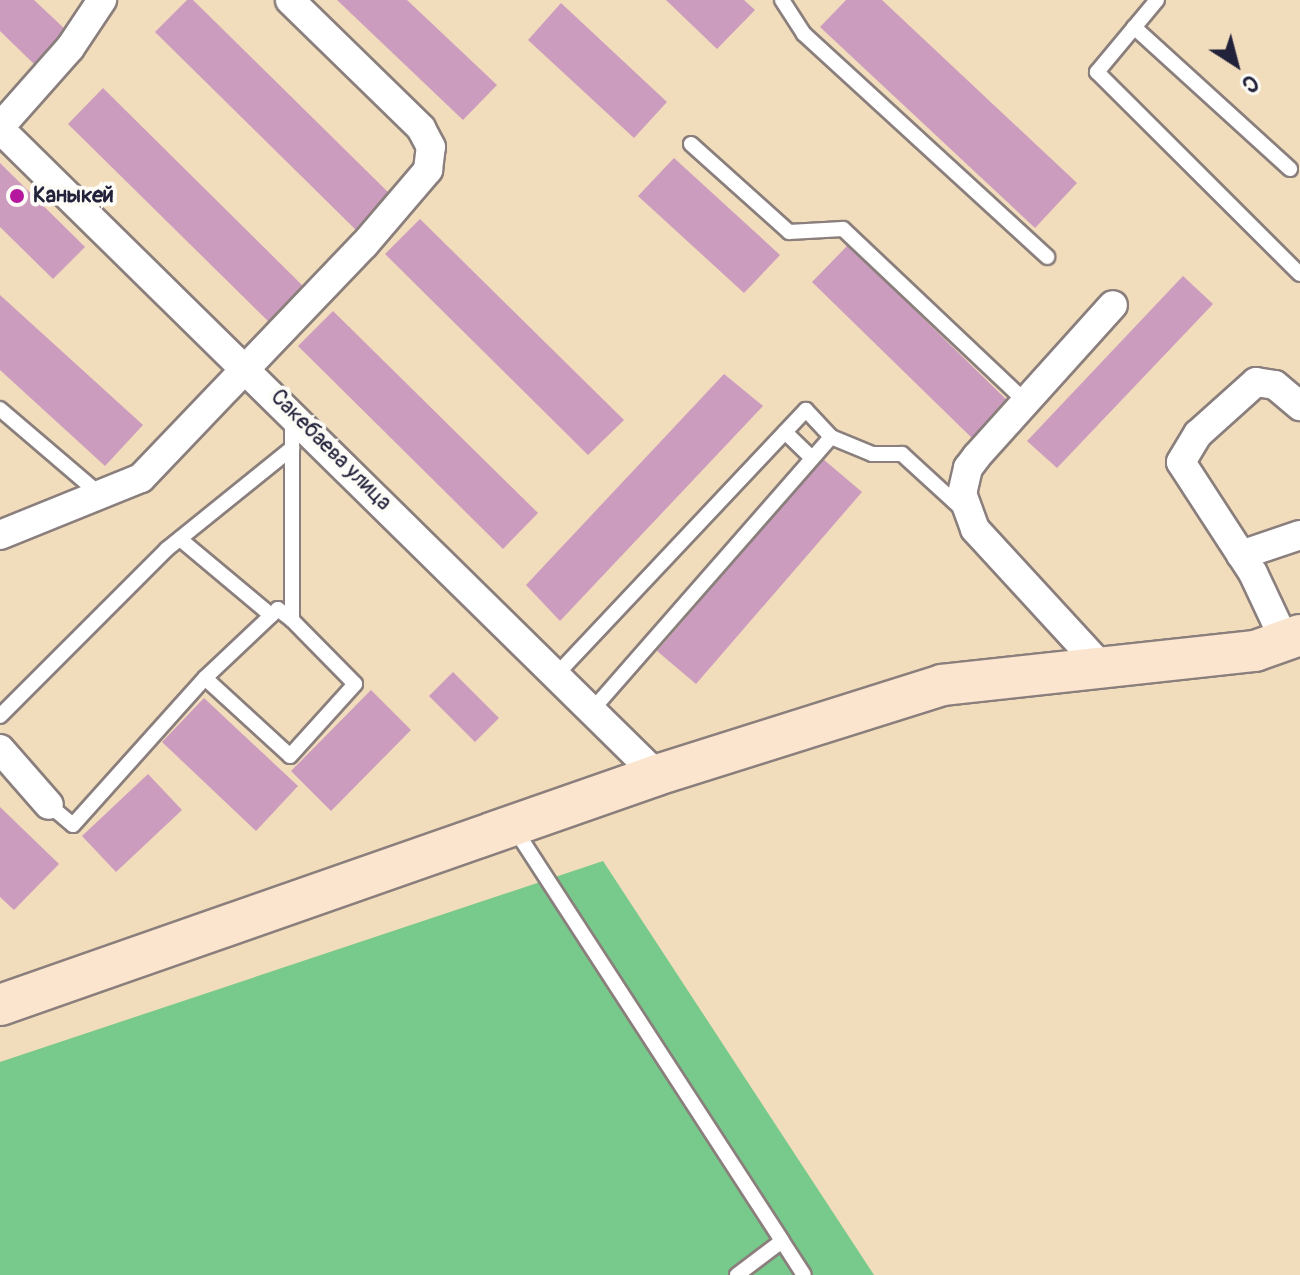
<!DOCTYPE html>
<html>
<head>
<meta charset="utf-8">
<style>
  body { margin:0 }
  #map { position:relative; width:1300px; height:1275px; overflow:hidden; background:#f1dcbc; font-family:Pangolin,sans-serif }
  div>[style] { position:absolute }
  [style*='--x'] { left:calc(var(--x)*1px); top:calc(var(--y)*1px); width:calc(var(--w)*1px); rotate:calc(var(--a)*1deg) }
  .green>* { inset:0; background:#78ca8c }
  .building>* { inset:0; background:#cc9cbf }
  .roads { filter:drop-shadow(2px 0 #8a7f7c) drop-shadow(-2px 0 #8a7f7c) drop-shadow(0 2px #8a7f7c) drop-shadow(0 -2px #8a7f7c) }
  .lane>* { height:14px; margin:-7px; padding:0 7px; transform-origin:7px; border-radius:7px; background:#fff }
  .street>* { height:28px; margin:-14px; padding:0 14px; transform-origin:14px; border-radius:14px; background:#fff }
  .secondary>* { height:40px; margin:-20px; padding:0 20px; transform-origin:20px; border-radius:20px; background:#fce5cf }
  .dots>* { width:22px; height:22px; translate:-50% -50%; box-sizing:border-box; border:4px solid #fdfcf7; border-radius:50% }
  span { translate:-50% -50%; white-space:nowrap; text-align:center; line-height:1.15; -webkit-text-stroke:8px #fdfcf7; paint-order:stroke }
  .poi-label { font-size:22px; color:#22223b; font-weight:700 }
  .left { translate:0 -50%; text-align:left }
  .street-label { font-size:22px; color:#22223b }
  .north { position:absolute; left:1196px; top:24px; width:80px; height:80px; -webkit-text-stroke:6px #fdfcf7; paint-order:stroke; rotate:144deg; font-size:22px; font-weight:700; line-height:32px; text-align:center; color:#22223b }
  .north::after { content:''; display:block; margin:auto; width:28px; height:36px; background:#22223b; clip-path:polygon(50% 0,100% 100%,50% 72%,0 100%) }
</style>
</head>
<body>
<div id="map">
  <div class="green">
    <div style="clip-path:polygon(603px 861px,874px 1275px,0 1275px,0 1062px)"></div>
  </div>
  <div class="building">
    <div style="clip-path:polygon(0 0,34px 0,67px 31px,35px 65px,0 31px)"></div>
    <div style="clip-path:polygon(187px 0,193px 0,394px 198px,359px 233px,155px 32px)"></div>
    <div style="clip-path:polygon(337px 0,407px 0,497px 85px,463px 120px)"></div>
    <div style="clip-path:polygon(666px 0,744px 0,755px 10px,717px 49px)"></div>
    <div style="clip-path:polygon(846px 0,882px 0,1077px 183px,1035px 228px,820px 27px)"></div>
    <div style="clip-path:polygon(561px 3px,667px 102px,634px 138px,528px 40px)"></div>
    <div style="clip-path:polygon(103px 88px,308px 291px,273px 326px,68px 124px)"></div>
    <div style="clip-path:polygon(674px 158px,780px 255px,744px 293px,638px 196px)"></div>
    <div style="clip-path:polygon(0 163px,85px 247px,53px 279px,0 227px)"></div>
    <div style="clip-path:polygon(420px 219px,624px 420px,588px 455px,385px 254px)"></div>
    <div style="clip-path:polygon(848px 245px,1011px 404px,975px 441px,812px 282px)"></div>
    <div style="clip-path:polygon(1183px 276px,1213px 304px,1057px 468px,1027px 441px)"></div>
    <div style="clip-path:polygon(0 295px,143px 425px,105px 466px,0 370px)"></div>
    <div style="clip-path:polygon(333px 311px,538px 513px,503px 549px,298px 346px)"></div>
    <div style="clip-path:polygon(724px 374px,763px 406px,560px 621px,526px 585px)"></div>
    <div style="clip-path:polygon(823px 459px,862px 492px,696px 684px,657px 651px)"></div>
    <div style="clip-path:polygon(453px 672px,499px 718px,475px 742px,429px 696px)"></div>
    <div style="clip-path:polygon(371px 690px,411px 730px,331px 811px,291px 771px)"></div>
    <div style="clip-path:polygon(204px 698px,298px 786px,256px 831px,162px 742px)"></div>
    <div style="clip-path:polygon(148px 774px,182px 810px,116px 872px,82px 836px)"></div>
    <div style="clip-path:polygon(0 807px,59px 864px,14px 910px,0 897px)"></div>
  </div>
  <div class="roads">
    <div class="lane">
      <div style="--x:782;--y:0;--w:40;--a:57.1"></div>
      <div style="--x:804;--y:34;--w:330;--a:42.5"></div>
      <div style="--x:1157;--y:0;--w:94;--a:129.8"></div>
      <div style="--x:1097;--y:72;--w:286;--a:44.9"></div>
      <div style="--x:1134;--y:27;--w:211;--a:42.3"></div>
      <div style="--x:691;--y:144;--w:132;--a:41.9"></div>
      <div style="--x:789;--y:232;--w:54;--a:-3.2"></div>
      <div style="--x:843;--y:229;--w:252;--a:43.4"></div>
      <div style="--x:0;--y:409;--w:134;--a:40.5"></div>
      <div style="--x:785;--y:432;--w:37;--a:44"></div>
      <div style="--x:180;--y:539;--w:119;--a:39.9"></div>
      <div style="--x:292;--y:620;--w:18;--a:-142"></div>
      <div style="--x:278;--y:609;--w:100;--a:136.6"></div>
      <div style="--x:205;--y:678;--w:115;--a:42.5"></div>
      <div style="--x:290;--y:756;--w:97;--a:-47.9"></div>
      <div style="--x:355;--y:684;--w:90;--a:-134.5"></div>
      <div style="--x:292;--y:620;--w:204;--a:-90"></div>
      <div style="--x:557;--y:674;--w:363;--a:-46.7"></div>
      <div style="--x:806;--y:410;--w:37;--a:47"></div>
      <div style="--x:831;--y:437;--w:44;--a:22.5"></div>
      <div style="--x:872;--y:454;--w:30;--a:0"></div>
      <div style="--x:902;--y:454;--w:81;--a:42.5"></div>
      <div style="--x:593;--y:709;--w:361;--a:-48.8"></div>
      <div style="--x:0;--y:716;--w:236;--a:-45"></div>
      <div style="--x:167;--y:549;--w:161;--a:-38.9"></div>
      <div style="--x:49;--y:805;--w:31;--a:40"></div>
      <div style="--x:73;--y:825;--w:198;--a:-48.1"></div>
      <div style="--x:514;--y:828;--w:492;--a:57"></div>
      <div style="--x:737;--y:1275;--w:56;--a:-37.1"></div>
      <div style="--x:782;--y:1241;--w:40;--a:57.1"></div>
    </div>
    <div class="street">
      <div style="--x:0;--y:127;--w:106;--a:-48.5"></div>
      <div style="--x:70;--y:48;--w:58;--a:-56.3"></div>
      <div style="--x:0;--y:129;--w:921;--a:44.52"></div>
      <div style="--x:0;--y:535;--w:152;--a:-22"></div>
      <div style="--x:141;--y:478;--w:323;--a:-46.3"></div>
      <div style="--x:364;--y:245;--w:99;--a:-49.5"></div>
      <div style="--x:428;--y:170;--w:23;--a:-83"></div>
      <div style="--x:431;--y:147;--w:21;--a:-118"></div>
      <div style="--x:421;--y:128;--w:183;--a:-135.7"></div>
      <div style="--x:1241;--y:555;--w:62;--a:-18.7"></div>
      <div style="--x:1285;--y:641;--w:75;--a:-115.2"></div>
      <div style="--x:1253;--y:573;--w:132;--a:-123"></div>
      <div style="--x:1181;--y:462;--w:33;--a:-59"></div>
      <div style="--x:1198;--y:434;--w:78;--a:-41.9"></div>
      <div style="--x:1256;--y:382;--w:19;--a:9"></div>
      <div style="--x:1275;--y:385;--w:33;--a:40"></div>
      <div style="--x:1099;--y:664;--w:183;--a:-132.6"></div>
      <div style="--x:975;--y:529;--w:37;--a:-110"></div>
      <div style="--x:962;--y:494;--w:27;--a:-77"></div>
      <div style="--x:968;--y:468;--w:15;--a:-53"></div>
      <div style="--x:977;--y:456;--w:203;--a:-48"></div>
      <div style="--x:0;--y:749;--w:74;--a:48.8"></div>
    </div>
    <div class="secondary">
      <div style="--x:0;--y:1005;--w:696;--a:-19.29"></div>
      <div style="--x:657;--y:775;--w:299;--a:-17.5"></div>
      <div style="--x:942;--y:685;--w:315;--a:-6.2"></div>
      <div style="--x:1255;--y:651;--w:48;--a:-19.6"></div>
    </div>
  </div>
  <div class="dots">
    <div style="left:17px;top:196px;background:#b5179e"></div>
  </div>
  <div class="poi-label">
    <span class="left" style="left:33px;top:196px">Каныкей</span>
  </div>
  <div class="street-label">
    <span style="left:331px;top:450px;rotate:45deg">Сакебаева улица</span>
  </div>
  <div class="north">С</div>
</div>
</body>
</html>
